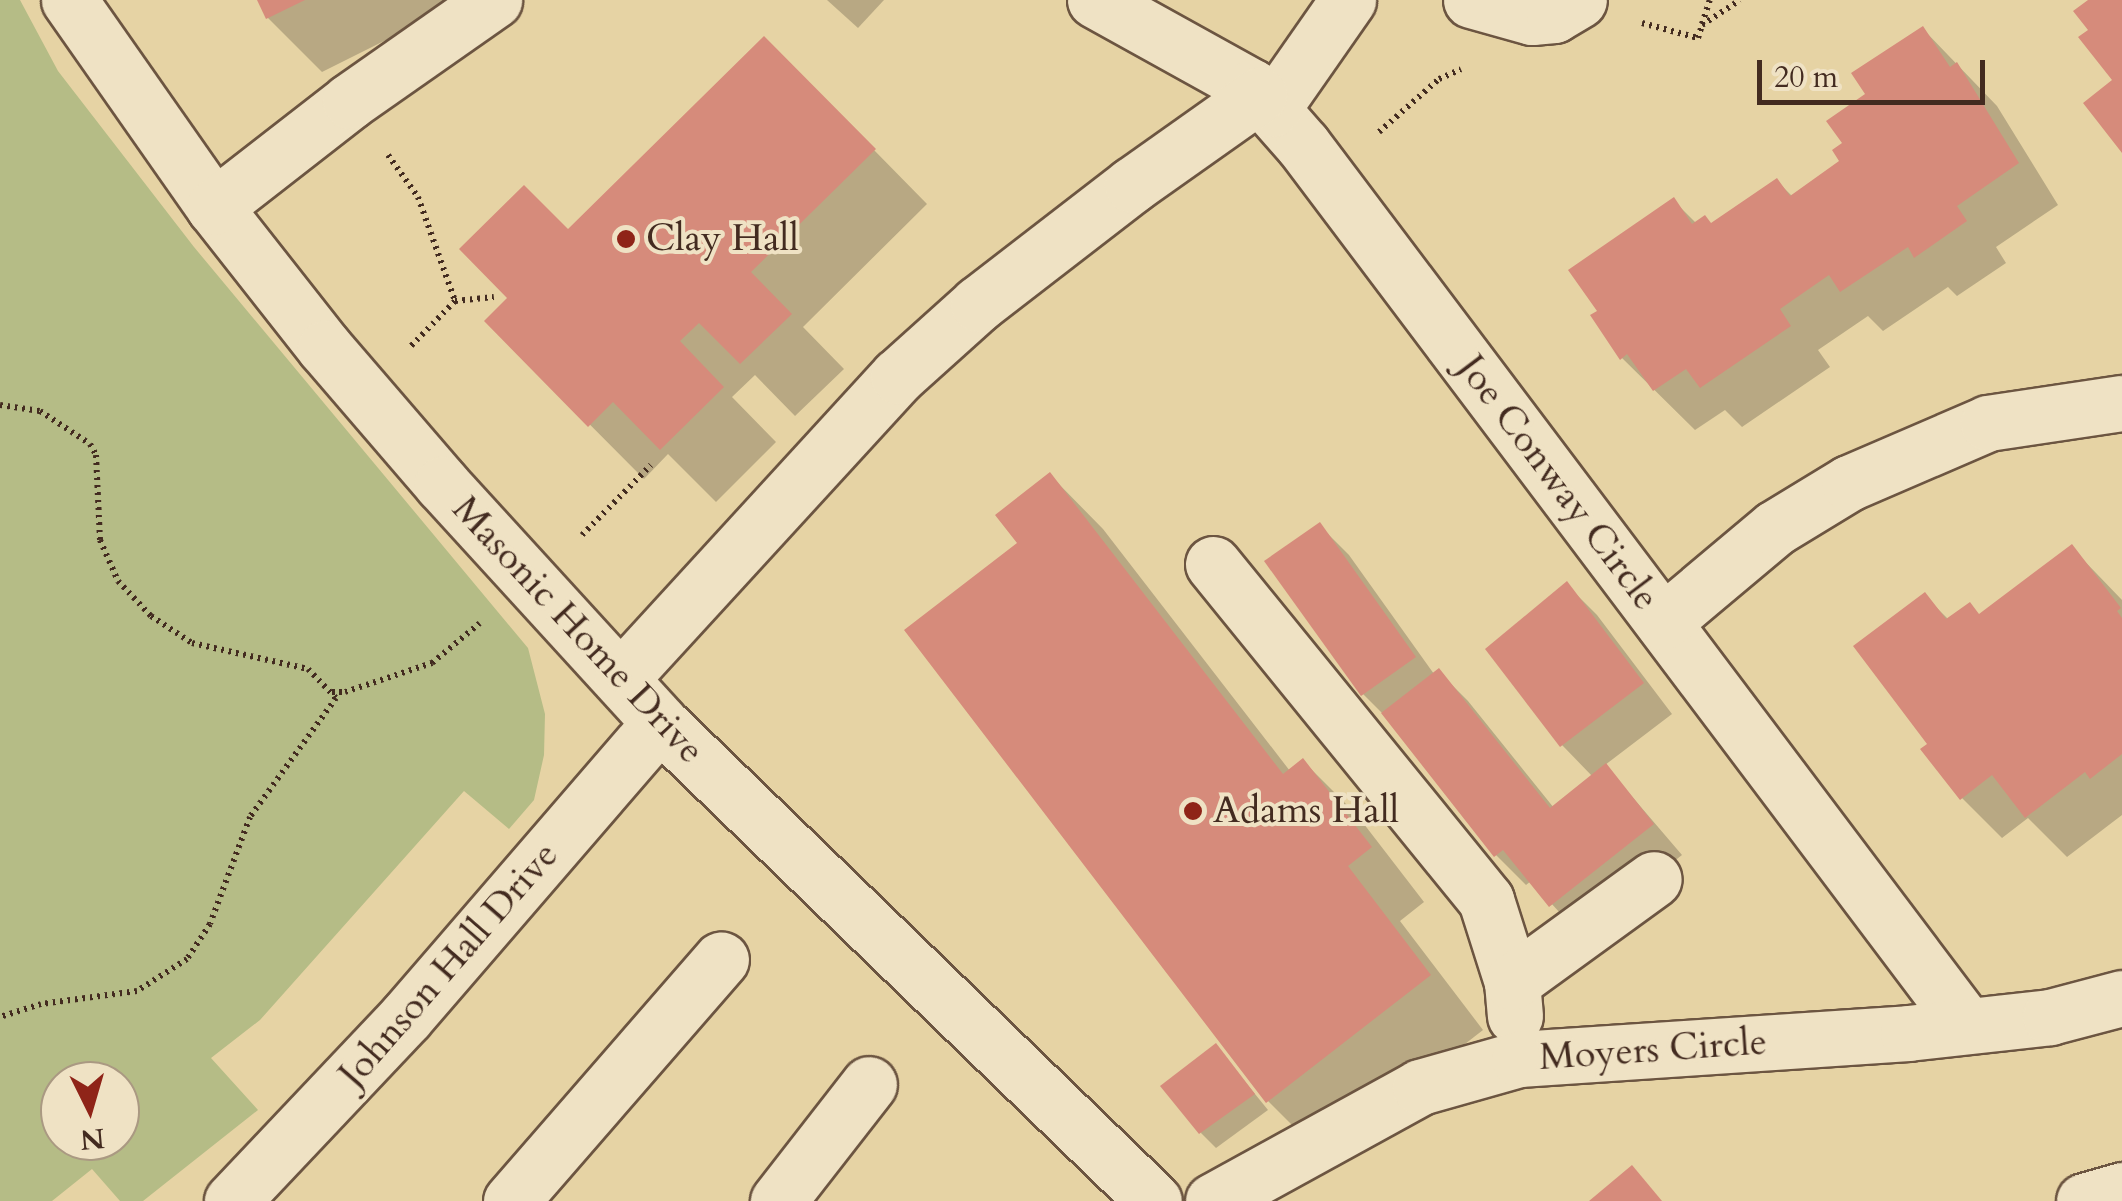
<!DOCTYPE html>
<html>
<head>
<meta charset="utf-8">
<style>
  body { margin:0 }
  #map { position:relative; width:2122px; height:1201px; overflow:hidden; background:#e6d3a4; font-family:Cardo,serif }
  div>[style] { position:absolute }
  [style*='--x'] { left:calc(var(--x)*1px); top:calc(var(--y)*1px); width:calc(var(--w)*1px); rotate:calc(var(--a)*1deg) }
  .green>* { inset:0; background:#b5bc86 }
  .shadow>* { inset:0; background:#0003 }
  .building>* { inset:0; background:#d68b7b }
  .path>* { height:6px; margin-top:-3px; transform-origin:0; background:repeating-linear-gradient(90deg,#432b20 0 2.5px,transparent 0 7.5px) }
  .roads { filter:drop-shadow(2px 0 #6c5541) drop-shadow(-2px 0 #6c5541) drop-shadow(0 2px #6c5541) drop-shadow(0 -2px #6c5541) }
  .minor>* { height:55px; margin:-27.5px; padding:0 27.5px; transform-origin:27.5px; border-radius:27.5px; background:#efe2c4 }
  .dots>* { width:28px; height:28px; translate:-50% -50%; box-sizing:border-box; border:5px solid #efe2c4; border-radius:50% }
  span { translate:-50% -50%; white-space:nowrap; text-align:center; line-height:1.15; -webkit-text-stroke:8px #efe2c4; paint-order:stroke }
  .poi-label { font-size:38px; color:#432b20 }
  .left { translate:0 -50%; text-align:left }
  .street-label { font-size:38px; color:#432b20 }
  .north { position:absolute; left:40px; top:1061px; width:100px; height:100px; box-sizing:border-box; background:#efe2c4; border:2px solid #aa9982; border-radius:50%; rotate:175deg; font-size:28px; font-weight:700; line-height:40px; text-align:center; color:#432b20 }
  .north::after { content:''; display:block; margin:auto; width:35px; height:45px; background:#8f2418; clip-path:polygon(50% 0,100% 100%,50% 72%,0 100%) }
  .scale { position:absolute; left:1757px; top:60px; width:228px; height:45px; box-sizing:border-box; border:5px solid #432b20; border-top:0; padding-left:12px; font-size:30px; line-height:35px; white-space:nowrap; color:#432b20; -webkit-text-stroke:8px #efe2c4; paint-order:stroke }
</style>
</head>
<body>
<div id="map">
  <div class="green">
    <div style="clip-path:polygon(evenodd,0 0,20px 0,58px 71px,194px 247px,528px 648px,545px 714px,544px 755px,534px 800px,509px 829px,464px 791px,260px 1020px,211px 1058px,258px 1110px,143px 1201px,120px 1201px,92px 1169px,52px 1201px,0 1201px,0 0,120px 1081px,120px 1141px,60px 1141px,60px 1081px,120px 1081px)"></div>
  </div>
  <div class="shadow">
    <div style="clip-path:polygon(259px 0,466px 0,322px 72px,268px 18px)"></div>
    <div style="clip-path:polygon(827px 0,884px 0,858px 28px)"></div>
    <div style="clip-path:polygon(1923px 29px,1997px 106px,2058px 205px,1996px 247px,2006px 263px,1957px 296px,1948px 287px,1883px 331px,1868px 316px,1818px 350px,1830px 367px,1742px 427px,1725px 410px,1695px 430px,1622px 358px,1600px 311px,1674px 201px,1697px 224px,1712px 225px,1777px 181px,1793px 197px,1842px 162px,1869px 95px)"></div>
    <div style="clip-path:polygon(818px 93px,927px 204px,803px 327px,844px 369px,795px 416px,755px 375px,732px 397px,776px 442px,716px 502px,668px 454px,644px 479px,487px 321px,568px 233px)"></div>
    <div style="clip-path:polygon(1050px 475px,1103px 529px,1290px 771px,1303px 761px,1357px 815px,1424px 902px,1400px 921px,1483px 1030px,1322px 1155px,1268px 1101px,907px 631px,1021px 544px)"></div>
    <div style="clip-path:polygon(1319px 525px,1349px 555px,1434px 674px,1438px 671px,1468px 701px,1554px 808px,1593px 777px,1562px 745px,1567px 585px,1597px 615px,1672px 714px,1605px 765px,1682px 855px,1580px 935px,1531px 881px,1526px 885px,1496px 855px,1391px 722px,1363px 694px)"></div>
    <div style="clip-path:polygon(2071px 547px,2122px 600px,2122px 815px,2067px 857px,2028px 818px,2002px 838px,1962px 798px,1931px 745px,1924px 595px,1949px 620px,1980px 616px)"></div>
    <div style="clip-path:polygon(1216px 1046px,1268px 1110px,1216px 1148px,1201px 1133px)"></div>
  </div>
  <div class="building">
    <div style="clip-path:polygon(257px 0,305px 0,266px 19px)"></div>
    <div style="clip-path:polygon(2088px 0,2122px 0,2122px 153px,2083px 103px,2112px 80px,2078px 37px,2088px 30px,2073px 11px)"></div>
    <div style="clip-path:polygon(1923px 26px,1950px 67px,1957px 62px,2019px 163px,1957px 206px,1967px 221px,1914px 258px,1908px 247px,1840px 292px,1829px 275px,1780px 309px,1791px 326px,1700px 388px,1686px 369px,1653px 391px,1627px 354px,1620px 360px,1590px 315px,1597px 311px,1568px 270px,1674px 197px,1692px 224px,1705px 215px,1711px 223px,1777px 178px,1790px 196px,1839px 161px,1832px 150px,1842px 143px,1826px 121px,1865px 94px,1851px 73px)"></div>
    <div style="clip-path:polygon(764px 36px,876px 149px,751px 272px,792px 314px,740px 364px,699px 323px,680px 341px,724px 387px,660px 450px,613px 402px,588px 427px,484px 321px,507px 298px,459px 249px,524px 185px,568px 229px)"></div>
    <div style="clip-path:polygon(1050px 472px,1283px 774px,1303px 758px,1372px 847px,1348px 866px,1431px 975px,1266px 1103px,904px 630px,1017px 543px,995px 515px)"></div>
    <div style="clip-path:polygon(1320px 522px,1416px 657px,1361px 696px,1264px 561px)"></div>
    <div style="clip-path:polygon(2072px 544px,2121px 608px,2117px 611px,2122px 618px,2122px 754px,2090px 779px,2085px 772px,2025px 818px,1992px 775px,1960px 800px,1920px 749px,1927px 744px,1853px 646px,1925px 592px,1946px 619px,1970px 602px,1979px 614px)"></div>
    <div style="clip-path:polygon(1567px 581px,1644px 683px,1560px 747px,1485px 649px)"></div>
    <div style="clip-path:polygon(1439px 668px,1550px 808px,1606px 763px,1654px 824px,1549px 907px,1503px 850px,1494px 857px,1381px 713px)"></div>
    <div style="clip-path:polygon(1216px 1043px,1255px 1094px,1199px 1134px,1160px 1086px)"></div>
    <div style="clip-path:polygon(1632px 1165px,1662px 1201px,1589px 1201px)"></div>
  </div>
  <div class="path">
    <div style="--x:1642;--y:23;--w:58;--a:15"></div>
    <div style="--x:1698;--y:38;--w:14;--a:-73"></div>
    <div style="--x:1702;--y:25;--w:45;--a:-33.3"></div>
    <div style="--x:1702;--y:24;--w:25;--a:-72"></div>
    <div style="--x:1379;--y:132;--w:80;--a:-41.5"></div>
    <div style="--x:1439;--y:79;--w:24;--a:-24"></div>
    <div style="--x:388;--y:155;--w:52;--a:54.5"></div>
    <div style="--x:418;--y:197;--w:110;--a:70.4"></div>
    <div style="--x:455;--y:301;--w:64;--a:134.4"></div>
    <div style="--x:455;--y:301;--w:39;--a:-6"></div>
    <div style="--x:0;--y:405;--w:40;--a:8.5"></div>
    <div style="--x:40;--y:411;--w:60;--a:33.4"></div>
    <div style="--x:90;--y:444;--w:13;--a:61"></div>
    <div style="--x:96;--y:455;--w:85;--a:87.3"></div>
    <div style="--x:100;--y:540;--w:45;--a:66.3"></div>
    <div style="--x:118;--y:581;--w:48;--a:46.7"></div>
    <div style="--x:151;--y:616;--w:49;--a:33.4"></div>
    <div style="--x:192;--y:643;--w:119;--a:12.6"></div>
    <div style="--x:308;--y:669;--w:40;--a:46"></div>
    <div style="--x:336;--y:698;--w:147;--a:125.9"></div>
    <div style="--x:250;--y:817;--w:114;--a:110.5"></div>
    <div style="--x:210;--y:924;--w:42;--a:123.3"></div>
    <div style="--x:187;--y:959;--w:59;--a:147.4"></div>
    <div style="--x:137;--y:991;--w:97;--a:172.3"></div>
    <div style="--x:41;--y:1004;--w:43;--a:162.4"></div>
    <div style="--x:582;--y:535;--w:98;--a:-45.4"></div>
    <div style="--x:332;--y:692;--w:13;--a:0"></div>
    <div style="--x:345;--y:692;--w:92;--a:-18.4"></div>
    <div style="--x:432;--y:663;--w:62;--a:-39.8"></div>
  </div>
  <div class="roads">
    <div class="minor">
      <div style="--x:69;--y:0;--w:253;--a:55"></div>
      <div style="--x:214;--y:207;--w:179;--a:51.8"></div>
      <div style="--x:325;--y:348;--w:179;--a:49.3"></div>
      <div style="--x:442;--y:484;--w:323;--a:47.6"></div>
      <div style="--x:660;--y:723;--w:687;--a:44.06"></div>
      <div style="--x:1095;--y:0;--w:179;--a:29"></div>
      <div style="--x:1252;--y:87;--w:77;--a:48.7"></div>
      <div style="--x:1303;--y:145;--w:1103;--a:53"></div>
      <div style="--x:1471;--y:0;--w:63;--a:15.6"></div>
      <div style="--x:1532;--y:17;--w:22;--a:-5"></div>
      <div style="--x:1554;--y:15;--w:29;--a:-31"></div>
      <div style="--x:1272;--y:109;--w:133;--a:-55.1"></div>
      <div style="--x:214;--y:207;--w:172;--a:-37.9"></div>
      <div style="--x:350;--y:101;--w:176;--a:-35"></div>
      <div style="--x:1213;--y:564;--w:433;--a:50.9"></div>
      <div style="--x:1486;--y:900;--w:86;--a:72.4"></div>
      <div style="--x:1663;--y:622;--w:146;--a:-40"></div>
      <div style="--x:1775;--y:528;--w:87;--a:-31.3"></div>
      <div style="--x:1849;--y:483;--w:151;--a:-23.3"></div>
      <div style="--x:1988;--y:423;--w:135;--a:-8.5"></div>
      <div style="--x:622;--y:677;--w:408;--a:-47.5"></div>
      <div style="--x:898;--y:376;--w:108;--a:-42"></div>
      <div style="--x:978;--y:304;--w:195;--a:-37.7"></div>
      <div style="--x:1132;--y:185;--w:156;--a:-35.3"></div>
      <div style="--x:1515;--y:1016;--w:34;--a:-95"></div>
      <div style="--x:1512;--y:982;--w:175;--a:-36"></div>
      <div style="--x:232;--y:1201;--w:252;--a:-46.6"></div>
      <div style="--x:405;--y:1018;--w:390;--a:-49.2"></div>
      <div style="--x:511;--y:1201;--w:320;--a:-49"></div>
      <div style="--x:778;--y:1201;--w:148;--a:-52.1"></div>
      <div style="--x:1213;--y:1201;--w:236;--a:-28.8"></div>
      <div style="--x:1420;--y:1087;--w:103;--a:-15.8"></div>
      <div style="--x:1519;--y:1059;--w:390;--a:-3.8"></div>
      <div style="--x:1908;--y:1033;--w:143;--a:-6.4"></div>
      <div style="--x:2050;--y:1017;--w:74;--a:-14.8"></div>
      <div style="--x:2084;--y:1201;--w:40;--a:-16"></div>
    </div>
  </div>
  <div class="dots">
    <div style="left:626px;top:239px;background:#8f2418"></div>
    <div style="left:1193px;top:811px;background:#8f2418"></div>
  </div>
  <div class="poi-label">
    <span class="left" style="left:646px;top:239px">Clay Hall</span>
    <span class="left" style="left:1213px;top:811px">Adams Hall</span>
  </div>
  <div class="street-label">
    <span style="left:1558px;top:483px;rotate:53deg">Joe Conway Circle</span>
    <span style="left:578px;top:630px;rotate:47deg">Masonic Home Drive</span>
    <span style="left:449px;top:965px;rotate:-49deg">Johnson Hall Drive</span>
    <span style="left:1653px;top:1050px;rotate:-4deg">Moyers Circle</span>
  </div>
  <div class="north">N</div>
  <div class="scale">20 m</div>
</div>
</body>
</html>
